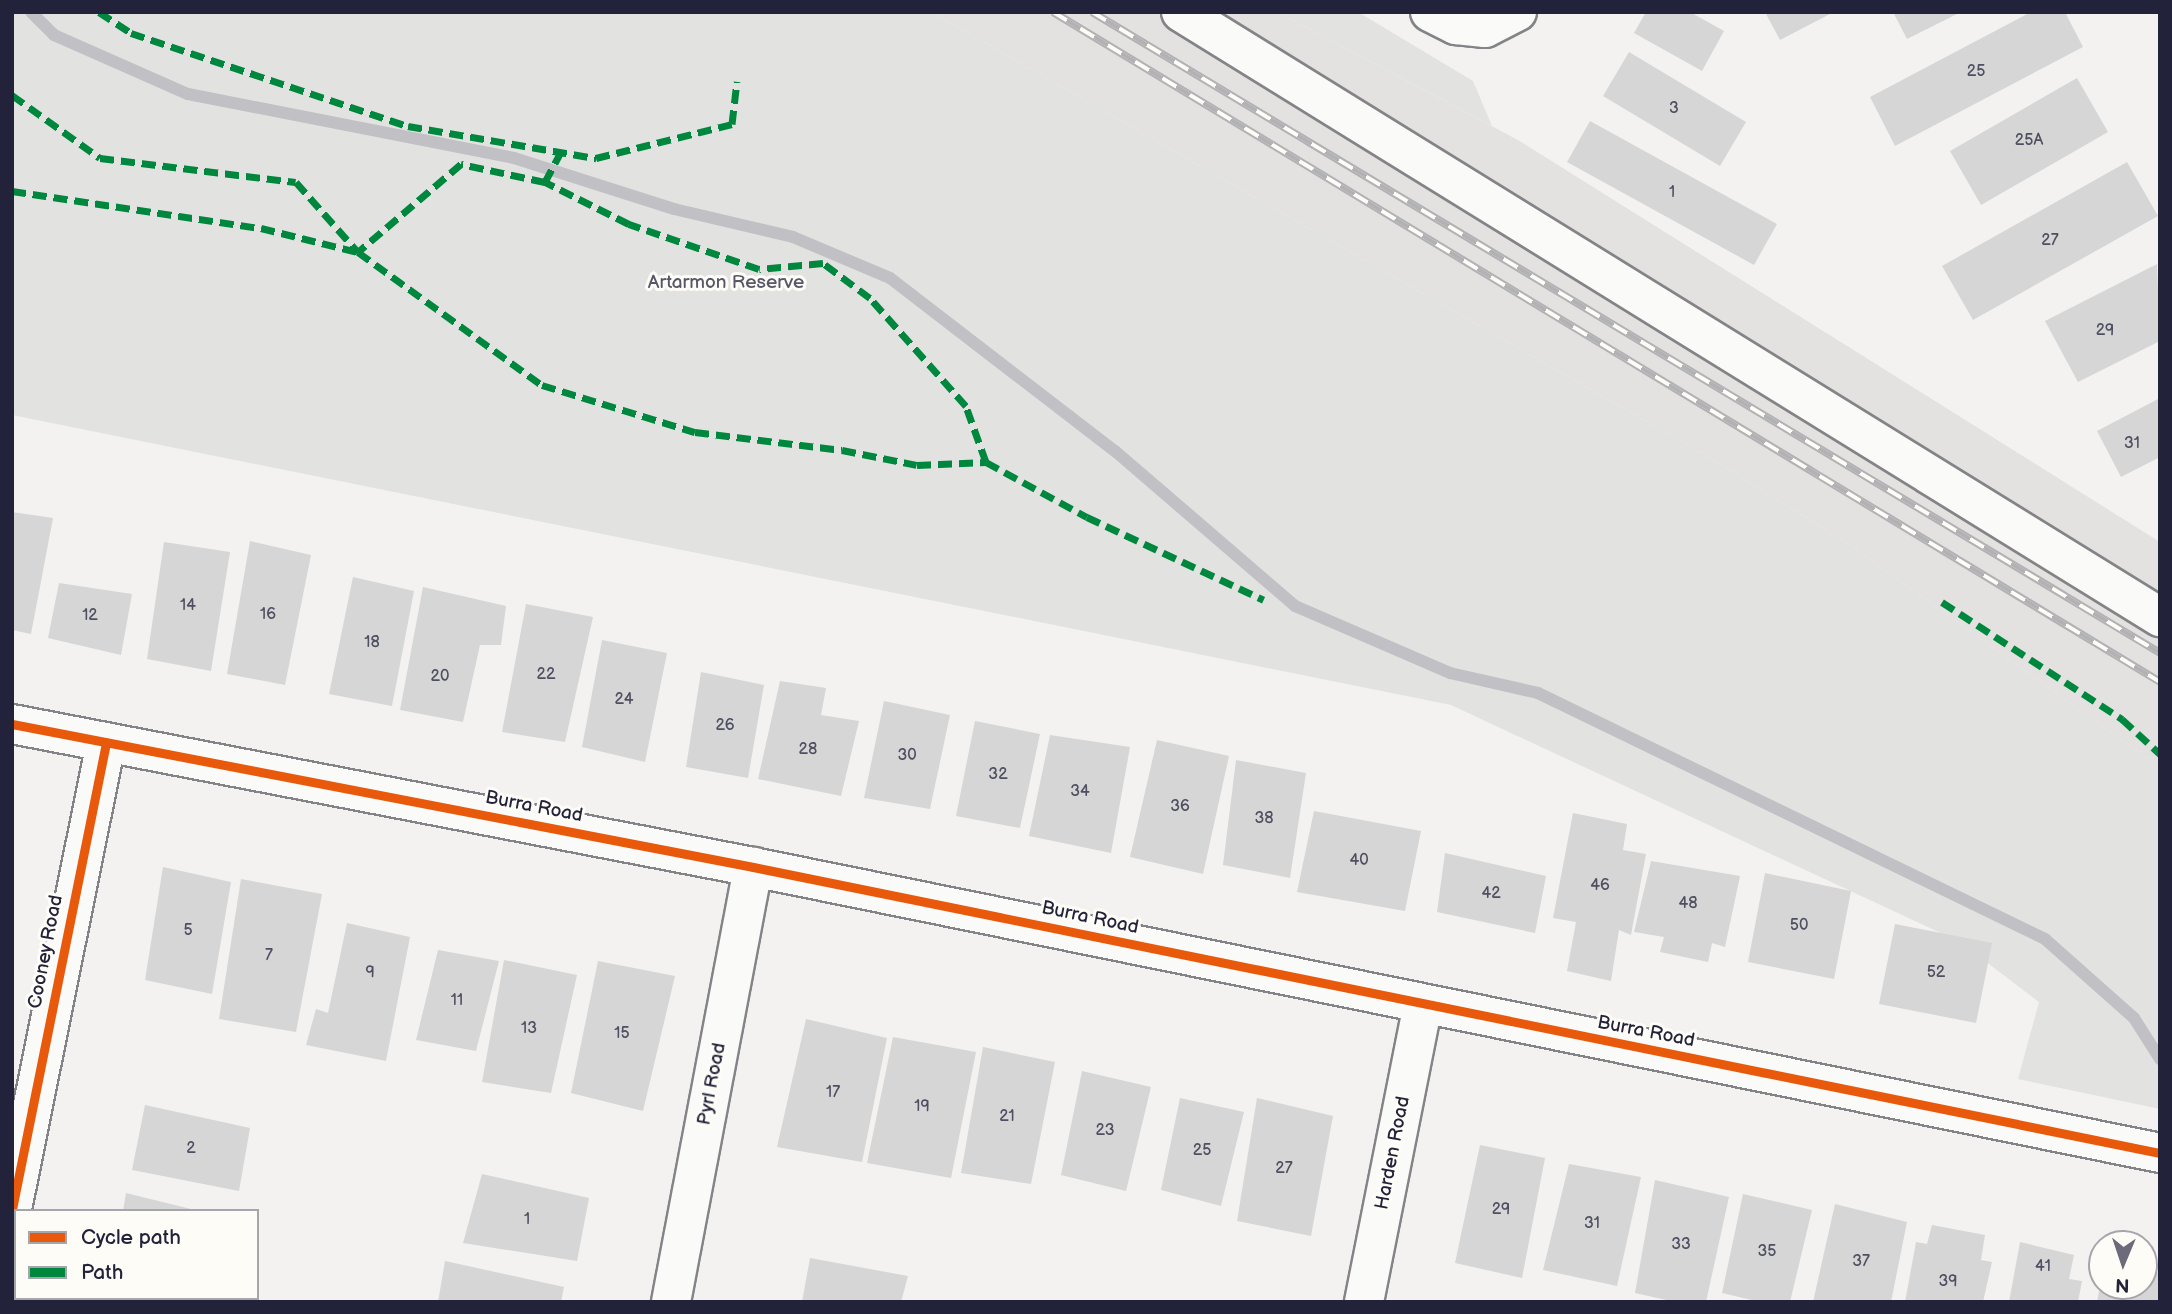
<!DOCTYPE html>
<html>
<head>
<meta charset="utf-8">
<style>
  body { margin:0 }
  #map { position:relative; width:2172px; height:1314px; overflow:hidden; background:#f3f2f0; font-family:"Balsamiq Sans",sans-serif }
  div>[style] { position:absolute }
  [style*='--x'] { left:calc(var(--x)*1px); top:calc(var(--y)*1px); width:calc(var(--w)*1px); rotate:calc(var(--a)*1deg) }
  .built>* { inset:0; background:#e3e2e1 }
  .green>* { inset:0; background:#e2e2e1 }
  .stream>* { height:12px; margin:-6px; padding:0 6px; transform-origin:6px; border-radius:6px; background:#c1c1c5 }
  .building>* { inset:0; background:#d7d6d6 }
  .roads { filter:drop-shadow(2px 0 #848488) drop-shadow(-2px 0 #848488) drop-shadow(0 2px #848488) drop-shadow(0 -2px #848488) }
  .minor>* { height:38px; margin:-19px; padding:0 19px; transform-origin:19px; border-radius:19px; background:#fafaf8 }
  .rail>* { height:8px; margin-top:-4px; transform-origin:0; background:repeating-linear-gradient(90deg,#fdfcf7 0 16px,#b2b2b4 0 32px); box-sizing:border-box; border-block:2px solid #b2b2b4 }
  .quiet>* { height:7px; margin-top:-3.5px; transform-origin:0; background:repeating-linear-gradient(90deg,#00873e 0 14px,transparent 0 21px) }
  .cycleway>* { height:9px; margin:-4.5px; padding:0 4.5px; transform-origin:4.5px; border-radius:4.5px; background:#e8590c }
  span { translate:-50% -50%; white-space:nowrap; text-align:center; line-height:1.15; -webkit-text-stroke:6px #fdfcf7; paint-order:stroke }
  .number-label { font-size:16px; color:#4f4f62 }
  .number-label span { -webkit-text-stroke-width:0 }
  .park-label { font-size:19px; color:#585769 }
  .street-label { font-size:19px; color:#22223b }
  .frame { position:absolute; inset:0; border:14px solid #22223b; pointer-events:none }
  .legend { position:absolute; left:14px; top:1209px; width:245px; height:91px; box-sizing:border-box; background:#fdfcf7; border:2px solid #a5a5ac; margin:0; padding:9px 12px; list-style:none; font-size:21px; color:#22223b }
  .legend li { display:flex; align-items:center; gap:14px; height:35px }
  .legend b { width:35px; border:2px solid #a5a5ac }
  .north { position:absolute; left:2088px; top:1230px; width:70px; height:70px; box-sizing:border-box; background:#fdfcf7; border:2px solid #a5a5ac; border-radius:50%; rotate:182deg; font-size:19px; font-weight:700; line-height:28px; text-align:center; color:#22223b }
  .north::after { content:''; display:block; margin:auto; width:24px; height:32px; background:#6b6b7a; clip-path:polygon(50% 0,100% 100%,50% 72%,0 100%) }
</style>
</head>
<body>
<div id="map">
  <div class="built">
    <div style="clip-path:polygon(931px 12px,1277px 12px,1518px 140px,2160px 542px,2160px 755px,2148px 759px,1847px 543px,1702px 453px)"></div>
  </div>
  <div class="green">
    <div style="clip-path:polygon(12px 12px,931px 12px,1702px 453px,1847px 543px,2148px 759px,2160px 755px,2160px 1109px,2018px 1079px,2039px 1002px,1960px 942px,1451px 705px,12px 415px)"></div>
    <div style="clip-path:polygon(1277px 12px,1358px 12px,1473px 81px,1492px 126px)"></div>
  </div>
  <div class="stream">
    <div style="--x:31;--y:12;--w:33;--a:45"></div>
    <div style="--x:54;--y:35;--w:146;--a:23.8"></div>
    <div style="--x:188;--y:94;--w:332;--a:11.1"></div>
    <div style="--x:514;--y:158;--w:168;--a:17.7"></div>
    <div style="--x:674;--y:209;--w:122;--a:13.2"></div>
    <div style="--x:793;--y:237;--w:105;--a:22.9"></div>
    <div style="--x:890;--y:278;--w:284;--a:37.6"></div>
    <div style="--x:1115;--y:451;--w:238;--a:40.7"></div>
    <div style="--x:1295;--y:606;--w:169;--a:23.4"></div>
    <div style="--x:1450;--y:673;--w:90;--a:12.8"></div>
    <div style="--x:1538;--y:693;--w:564;--a:25.88"></div>
    <div style="--x:2045;--y:939;--w:119;--a:41.6"></div>
    <div style="--x:2134;--y:1018;--w:49;--a:57.6"></div>
  </div>
  <div class="building">
    <div style="clip-path:polygon(1646px 12px,1690px 12px,1724px 31px,1702px 71px,1634px 33px)"></div>
    <div style="clip-path:polygon(1765px 12px,1829px 12px,1830px 14px,1780px 40px)"></div>
    <div style="clip-path:polygon(1893px 12px,1961px 12px,1907px 39px)"></div>
    <div style="clip-path:polygon(2031px 12px,2065px 12px,2083px 47px,1895px 146px,1870px 97px)"></div>
    <div style="clip-path:polygon(1629px 52px,1746px 122px,1720px 166px,1603px 96px)"></div>
    <div style="clip-path:polygon(2077px 78px,2108px 132px,1981px 205px,1950px 151px)"></div>
    <div style="clip-path:polygon(1590px 121px,1777px 224px,1754px 265px,1567px 162px)"></div>
    <div style="clip-path:polygon(2127px 162px,2158px 216px,1973px 320px,1942px 266px)"></div>
    <div style="clip-path:polygon(2157px 264px,2160px 341px,2078px 382px,2045px 321px)"></div>
    <div style="clip-path:polygon(2160px 398px,2160px 457px,2121px 477px,2097px 431px)"></div>
    <div style="clip-path:polygon(12px 512px,53px 518px,31px 634px,12px 630px)"></div>
    <div style="clip-path:polygon(250px 541px,311px 555px,285px 685px,227px 674px)"></div>
    <div style="clip-path:polygon(164px 542px,230px 552px,211px 671px,147px 659px)"></div>
    <div style="clip-path:polygon(353px 577px,414px 591px,392px 706px,329px 694px)"></div>
    <div style="clip-path:polygon(59px 583px,132px 594px,121px 655px,48px 638px)"></div>
    <div style="clip-path:polygon(423px 587px,506px 606px,501px 645px,480px 645px,463px 722px,400px 710px)"></div>
    <div style="clip-path:polygon(526px 604px,593px 617px,565px 742px,502px 732px)"></div>
    <div style="clip-path:polygon(602px 640px,667px 653px,645px 762px,582px 747px)"></div>
    <div style="clip-path:polygon(701px 672px,764px 685px,748px 778px,686px 767px)"></div>
    <div style="clip-path:polygon(780px 681px,826px 688px,821px 715px,859px 721px,841px 796px,758px 779px)"></div>
    <div style="clip-path:polygon(884px 701px,950px 715px,930px 809px,864px 798px)"></div>
    <div style="clip-path:polygon(975px 721px,1040px 734px,1020px 828px,956px 816px)"></div>
    <div style="clip-path:polygon(1050px 735px,1130px 747px,1111px 853px,1029px 836px)"></div>
    <div style="clip-path:polygon(1157px 740px,1229px 756px,1203px 874px,1130px 857px)"></div>
    <div style="clip-path:polygon(1236px 760px,1306px 773px,1290px 878px,1223px 865px)"></div>
    <div style="clip-path:polygon(1314px 811px,1421px 831px,1405px 911px,1297px 892px)"></div>
    <div style="clip-path:polygon(1573px 813px,1627px 824px,1623px 850px,1646px 854px,1631px 935px,1619px 930px,1611px 981px,1567px 971px,1576px 922px,1553px 918px)"></div>
    <div style="clip-path:polygon(1445px 853px,1546px 876px,1535px 933px,1437px 912px)"></div>
    <div style="clip-path:polygon(1651px 861px,1740px 876px,1725px 947px,1712px 943px,1708px 962px,1660px 952px,1664px 937px,1634px 932px)"></div>
    <div style="clip-path:polygon(163px 867px,231px 882px,212px 994px,145px 980px)"></div>
    <div style="clip-path:polygon(1765px 873px,1851px 891px,1834px 979px,1748px 962px)"></div>
    <div style="clip-path:polygon(241px 879px,322px 894px,296px 1032px,219px 1019px)"></div>
    <div style="clip-path:polygon(347px 923px,410px 937px,386px 1061px,306px 1045px,316px 1009px,328px 1013px)"></div>
    <div style="clip-path:polygon(1895px 924px,1992px 943px,1976px 1023px,1879px 1004px)"></div>
    <div style="clip-path:polygon(438px 950px,499px 961px,476px 1051px,416px 1040px)"></div>
    <div style="clip-path:polygon(504px 960px,577px 975px,551px 1093px,482px 1082px)"></div>
    <div style="clip-path:polygon(598px 961px,675px 976px,643px 1111px,571px 1093px)"></div>
    <div style="clip-path:polygon(806px 1019px,887px 1038px,862px 1162px,777px 1147px)"></div>
    <div style="clip-path:polygon(893px 1037px,976px 1052px,951px 1178px,867px 1163px)"></div>
    <div style="clip-path:polygon(983px 1047px,1055px 1062px,1031px 1184px,961px 1173px)"></div>
    <div style="clip-path:polygon(1082px 1071px,1151px 1087px,1126px 1191px,1061px 1175px)"></div>
    <div style="clip-path:polygon(1180px 1098px,1244px 1112px,1221px 1206px,1161px 1190px)"></div>
    <div style="clip-path:polygon(1257px 1098px,1333px 1116px,1311px 1236px,1237px 1221px)"></div>
    <div style="clip-path:polygon(145px 1105px,250px 1128px,239px 1191px,132px 1170px)"></div>
    <div style="clip-path:polygon(1480px 1145px,1545px 1158px,1522px 1278px,1455px 1263px)"></div>
    <div style="clip-path:polygon(1569px 1164px,1641px 1177px,1617px 1286px,1543px 1270px)"></div>
    <div style="clip-path:polygon(482px 1174px,589px 1198px,577px 1261px,463px 1243px)"></div>
    <div style="clip-path:polygon(1655px 1180px,1729px 1197px,1706px 1302px,1675px 1302px,1635px 1293px)"></div>
    <div style="clip-path:polygon(126px 1193px,195px 1210px,195px 1211px,123px 1211px)"></div>
    <div style="clip-path:polygon(1743px 1194px,1812px 1210px,1790px 1302px,1760px 1302px,1722px 1293px)"></div>
    <div style="clip-path:polygon(1835px 1204px,1907px 1222px,1891px 1302px,1813px 1302px)"></div>
    <div style="clip-path:polygon(1932px 1225px,1985px 1235px,1981px 1260px,1992px 1262px,1983px 1302px,1905px 1302px,1916px 1242px,1927px 1244px)"></div>
    <div style="clip-path:polygon(2020px 1242px,2074px 1255px,2069px 1279px,2082px 1281px,2078px 1302px,2009px 1302px)"></div>
    <div style="clip-path:polygon(810px 1258px,908px 1276px,901px 1302px,802px 1302px)"></div>
    <div style="clip-path:polygon(445px 1261px,564px 1287px,561px 1302px,438px 1302px)"></div>
    <div style="clip-path:polygon(2144px 1269px,2160px 1273px,2160px 1302px,2097px 1302px,2100px 1286px,2144px 1286px)"></div>
    <div style="clip-path:polygon(115px 1298px,165px 1298px,176px 1301px,115px 1302px)"></div>
  </div>
  <div class="roads">
    <div class="minor">
      <div style="--x:1181;--y:12;--w:1151;--a:31.72"></div>
      <div style="--x:1430;--y:12;--w:29;--a:27"></div>
      <div style="--x:1456;--y:25;--w:29;--a:6"></div>
      <div style="--x:1485;--y:28;--w:36;--a:-27"></div>
      <div style="--x:12;--y:724;--w:755;--a:10.92"></div>
      <div style="--x:753;--y:867;--w:1436;--a:11.49"></div>
      <div style="--x:12;--y:1209;--w:476;--a:-78.6"></div>
      <div style="--x:671;--y:1302;--w:443;--a:-79.3"></div>
      <div style="--x:1364;--y:1302;--w:303;--a:-78.8"></div>
    </div>
  </div>
  <div class="rail">
    <div style="--x:1053;--y:12;--w:1294;--a:31.18"></div>
    <div style="--x:1092;--y:12;--w:1246;--a:30.97"></div>
  </div>
  <div class="quiet">
    <div style="--x:99;--y:12;--w:38;--a:33"></div>
    <div style="--x:131;--y:33;--w:292;--a:18.6"></div>
    <div style="--x:408;--y:126;--w:191;--a:9.7"></div>
    <div style="--x:596;--y:158;--w:140;--a:-14"></div>
    <div style="--x:732;--y:124;--w:43;--a:-83.4"></div>
    <div style="--x:12;--y:95;--w:108;--a:35.6"></div>
    <div style="--x:100;--y:158;--w:197;--a:7"></div>
    <div style="--x:296;--y:182;--w:94;--a:48.5"></div>
    <div style="--x:358;--y:252;--w:227;--a:35.9"></div>
    <div style="--x:542;--y:385;--w:160;--a:17.1"></div>
    <div style="--x:695;--y:432;--w:148;--a:7"></div>
    <div style="--x:842;--y:450;--w:76;--a:11.3"></div>
    <div style="--x:917;--y:465;--w:69;--a:-2.5"></div>
    <div style="--x:986;--y:462;--w:59;--a:-109.7"></div>
    <div style="--x:966;--y:406;--w:144;--a:-131.6"></div>
    <div style="--x:870;--y:298;--w:59;--a:-143.3"></div>
    <div style="--x:823;--y:263;--w:64;--a:174.6"></div>
    <div style="--x:759;--y:269;--w:138;--a:-160.9"></div>
    <div style="--x:629;--y:224;--w:94;--a:-153.4"></div>
    <div style="--x:545;--y:182;--w:86;--a:-167.9"></div>
    <div style="--x:461;--y:164;--w:135;--a:139.5"></div>
    <div style="--x:545;--y:182;--w:34;--a:-62"></div>
    <div style="--x:12;--y:191;--w:252;--a:8.5"></div>
    <div style="--x:261;--y:228;--w:100;--a:13.9"></div>
    <div style="--x:986;--y:462;--w:115;--a:28.6"></div>
    <div style="--x:1087;--y:517;--w:195;--a:25.1"></div>
    <div style="--x:1942;--y:602;--w:215;--a:33"></div>
    <div style="--x:2122;--y:719;--w:52;--a:42.6"></div>
  </div>
  <div class="cycleway">
    <div style="--x:12;--y:724;--w:755;--a:10.92"></div>
    <div style="--x:753;--y:867;--w:1436;--a:11.49"></div>
    <div style="--x:12;--y:1209;--w:476;--a:-78.6"></div>
  </div>
  <div class="number-label">
    <span style="left:1976px;top:72px">25</span>
    <span style="left:1674px;top:109px">3</span>
    <span style="left:2029px;top:141px">25A</span>
    <span style="left:1672px;top:193px">1</span>
    <span style="left:2050px;top:241px">27</span>
    <span style="left:2105px;top:331px">29</span>
    <span style="left:2132px;top:444px">31</span>
    <span style="left:188px;top:606px">14</span>
    <span style="left:268px;top:615px">16</span>
    <span style="left:90px;top:616px">12</span>
    <span style="left:372px;top:643px">18</span>
    <span style="left:546px;top:675px">22</span>
    <span style="left:440px;top:677px">20</span>
    <span style="left:624px;top:700px">24</span>
    <span style="left:725px;top:726px">26</span>
    <span style="left:808px;top:750px">28</span>
    <span style="left:907px;top:756px">30</span>
    <span style="left:998px;top:775px">32</span>
    <span style="left:1080px;top:792px">34</span>
    <span style="left:1180px;top:807px">36</span>
    <span style="left:1264px;top:819px">38</span>
    <span style="left:1359px;top:861px">40</span>
    <span style="left:1600px;top:886px">46</span>
    <span style="left:1491px;top:894px">42</span>
    <span style="left:1688px;top:904px">48</span>
    <span style="left:1799px;top:926px">50</span>
    <span style="left:188px;top:931px">5</span>
    <span style="left:269px;top:956px">7</span>
    <span style="left:370px;top:973px">9</span>
    <span style="left:1936px;top:973px">52</span>
    <span style="left:457px;top:1001px">11</span>
    <span style="left:529px;top:1029px">13</span>
    <span style="left:622px;top:1034px">15</span>
    <span style="left:833px;top:1093px">17</span>
    <span style="left:922px;top:1107px">19</span>
    <span style="left:1007px;top:1117px">21</span>
    <span style="left:1105px;top:1131px">23</span>
    <span style="left:191px;top:1149px">2</span>
    <span style="left:1202px;top:1151px">25</span>
    <span style="left:1284px;top:1169px">27</span>
    <span style="left:1501px;top:1210px">29</span>
    <span style="left:527px;top:1220px">1</span>
    <span style="left:1592px;top:1224px">31</span>
    <span style="left:1681px;top:1245px">33</span>
    <span style="left:1767px;top:1252px">35</span>
    <span style="left:1861px;top:1262px">37</span>
    <span style="left:2043px;top:1267px">41</span>
    <span style="left:1948px;top:1282px">39</span>
  </div>
  <div class="park-label">
    <span style="left:726px;top:283px">Artarmon Reserve</span>
  </div>
  <div class="street-label">
    <span style="left:534px;top:807px;rotate:11deg">Burra Road</span>
    <span style="left:1090px;top:918px;rotate:12deg">Burra Road</span>
    <span style="left:46px;top:952px;rotate:-79deg">Cooney Road</span>
    <span style="left:1646px;top:1032px;rotate:11deg">Burra Road</span>
    <span style="left:712px;top:1084px;rotate:-79deg">Pyrl Road</span>
    <span style="left:1393px;top:1153px;rotate:-79deg">Harden Road</span>
  </div>
  <div class="frame"></div>
  <ul class="legend">
  <li><b style="height:9px;background:#e8590c"></b>Cycle path</li>
  <li><b style="height:9px;background:#00873e"></b>Path</li>
  </ul>
  <div class="north">N</div>
</div>
</body>
</html>
